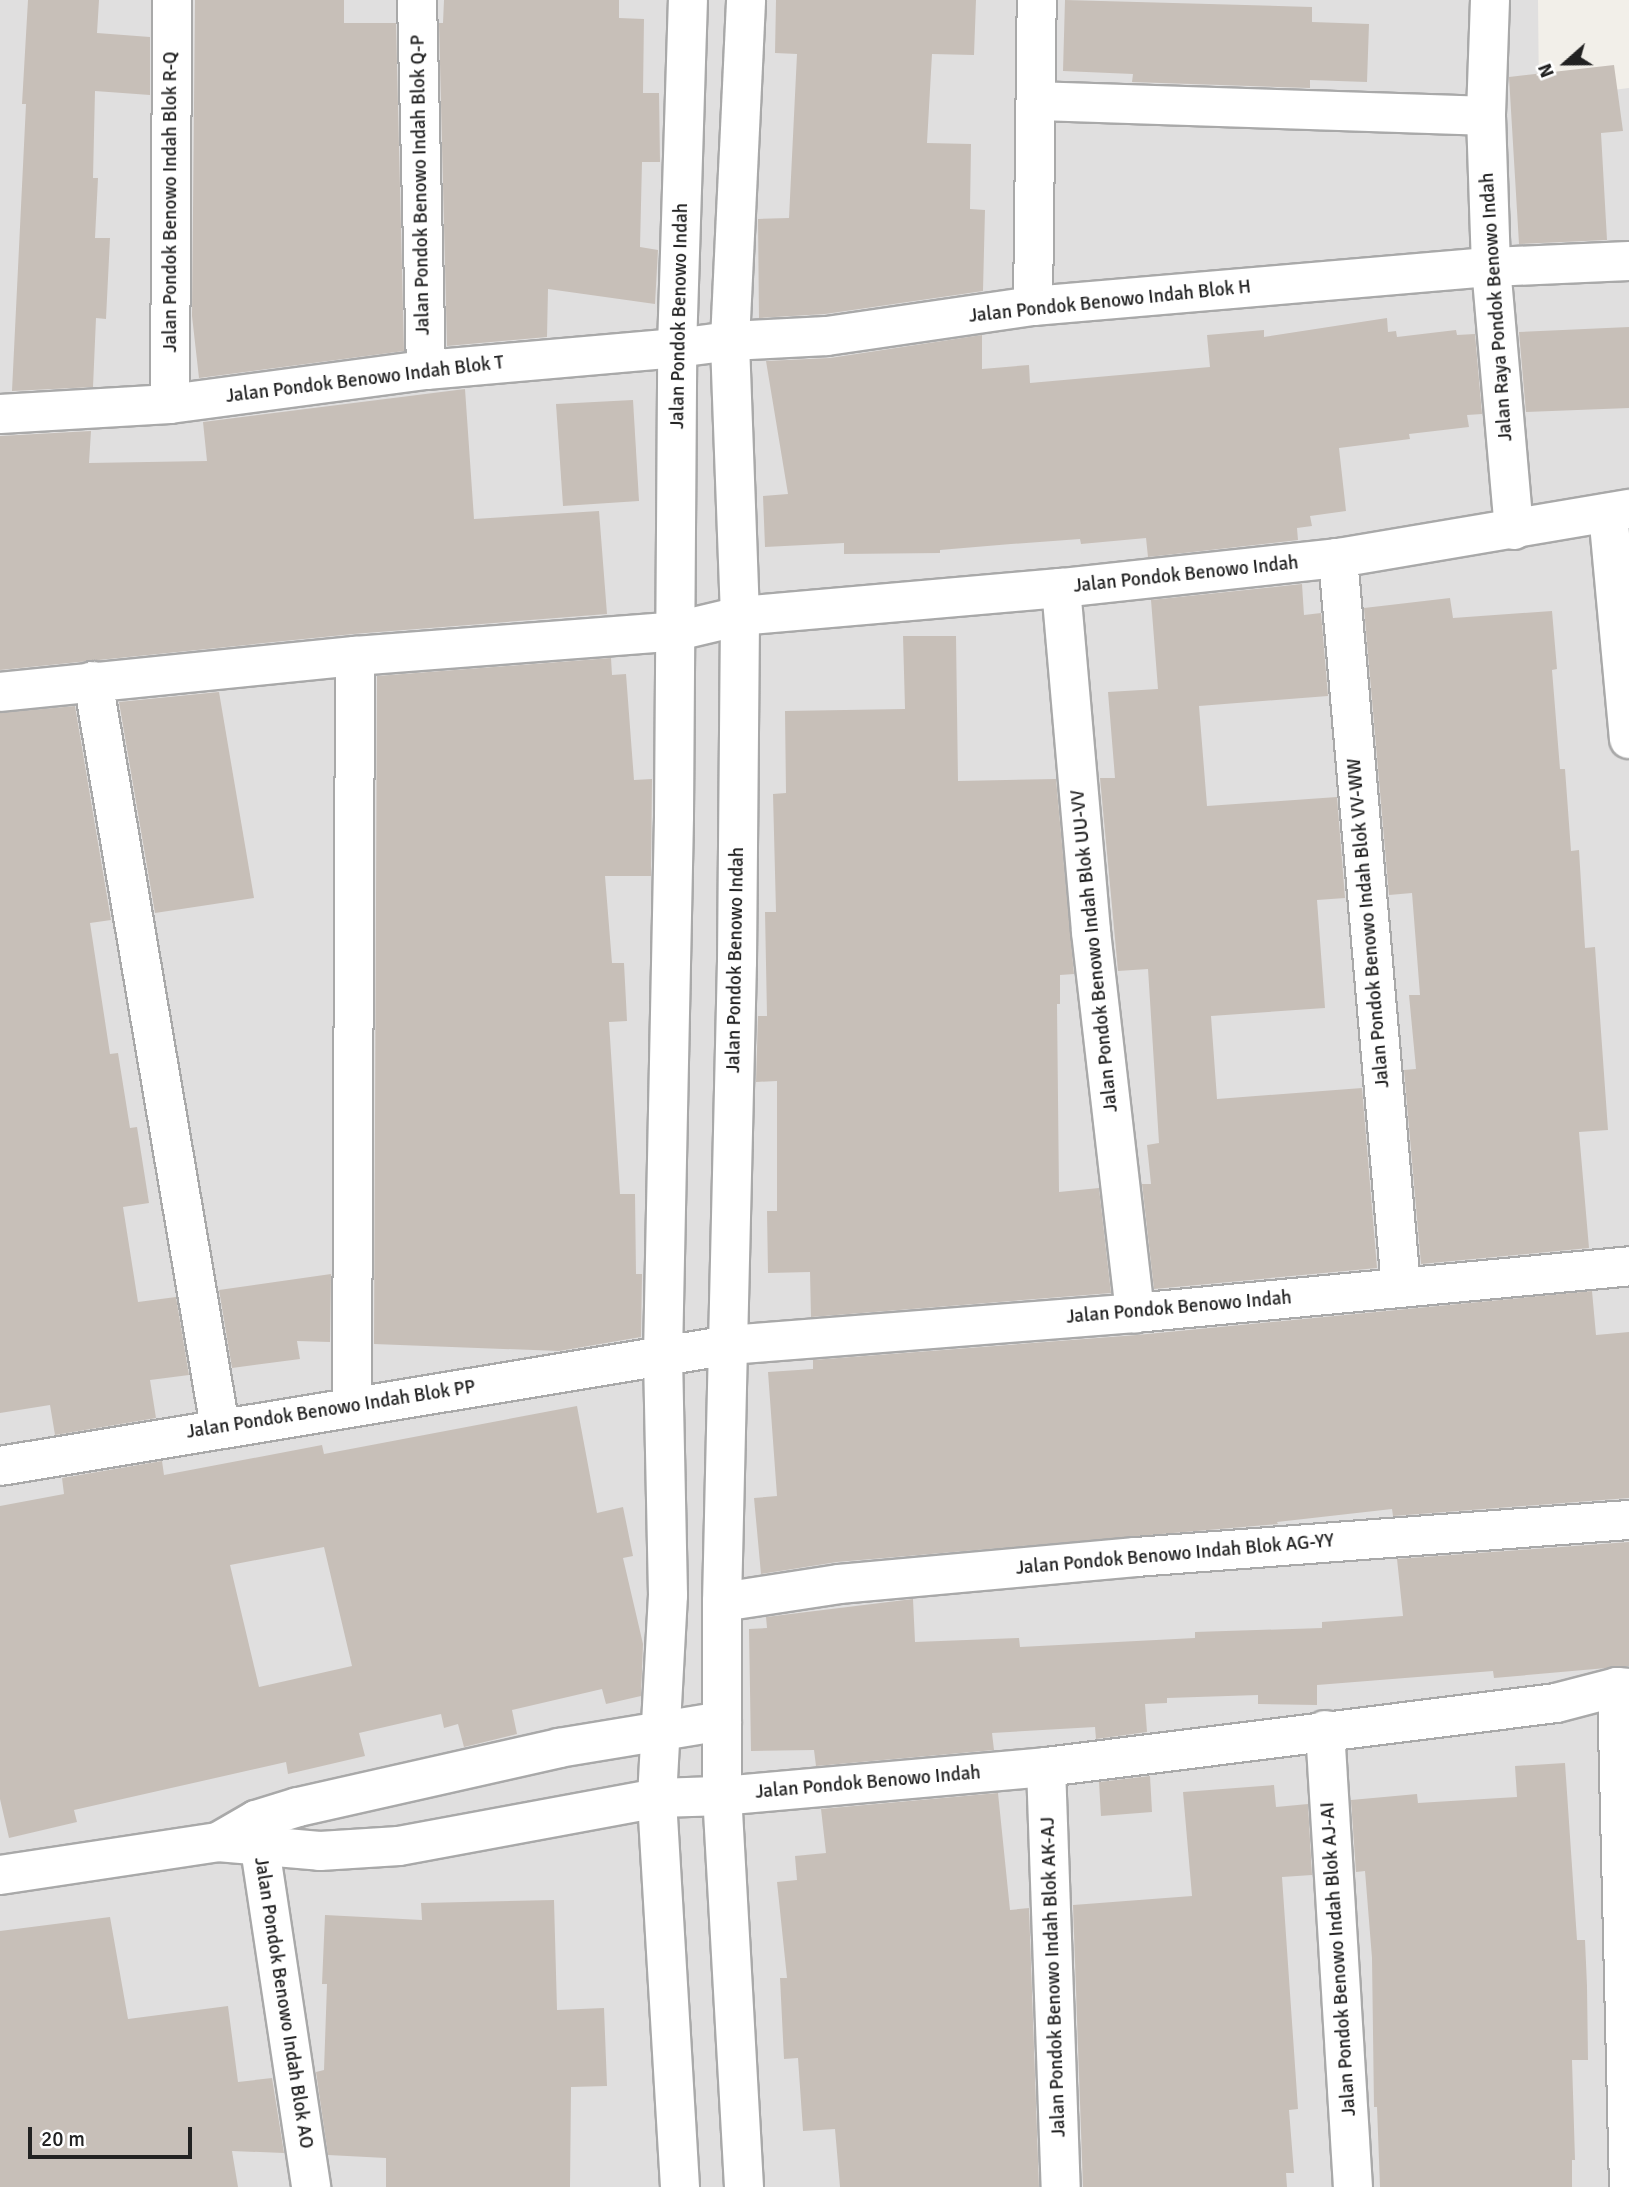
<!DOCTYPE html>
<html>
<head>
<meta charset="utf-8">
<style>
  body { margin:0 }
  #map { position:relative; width:1629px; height:2187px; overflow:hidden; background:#f2efe9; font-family:Signika,sans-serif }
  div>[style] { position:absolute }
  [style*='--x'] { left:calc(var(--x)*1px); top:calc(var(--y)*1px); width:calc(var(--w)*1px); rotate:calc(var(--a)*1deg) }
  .residential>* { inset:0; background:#e0dfdf }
  .building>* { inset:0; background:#c7bfb8 }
  .roads { filter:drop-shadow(2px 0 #a9a9a9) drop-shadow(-2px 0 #a9a9a9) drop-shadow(0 2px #a9a9a9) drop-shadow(0 -2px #a9a9a9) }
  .minor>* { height:38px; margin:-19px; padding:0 19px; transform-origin:19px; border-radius:19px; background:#fff }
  span { translate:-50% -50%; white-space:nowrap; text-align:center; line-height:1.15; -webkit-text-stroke:5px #fff; paint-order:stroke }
  .street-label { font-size:19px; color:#222 }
  .north { position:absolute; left:1531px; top:28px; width:70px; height:70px; -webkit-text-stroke:5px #fff; paint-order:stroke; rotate:249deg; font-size:19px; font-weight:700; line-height:28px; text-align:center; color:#222 }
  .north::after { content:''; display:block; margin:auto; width:24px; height:32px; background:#222; clip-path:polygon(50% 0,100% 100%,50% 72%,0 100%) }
  .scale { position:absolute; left:28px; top:2127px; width:164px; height:32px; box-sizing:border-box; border:4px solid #222; border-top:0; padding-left:9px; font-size:21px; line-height:24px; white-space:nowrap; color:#222; -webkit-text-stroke:5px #fff; paint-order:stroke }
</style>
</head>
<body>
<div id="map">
  <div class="residential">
    <div style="clip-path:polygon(0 0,1538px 0,1539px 99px,1629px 88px,1629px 2187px,0 2187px)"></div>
  </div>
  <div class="building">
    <div style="clip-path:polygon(28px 0,99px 0,97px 33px,150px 37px,150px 95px,95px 91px,93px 178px,98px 178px,95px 238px,110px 238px,106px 319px,96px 318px,93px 387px,12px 391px,26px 104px,22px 104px)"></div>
    <div style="clip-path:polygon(195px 0,344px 0,344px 23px,396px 23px,404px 351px,199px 378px,192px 316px)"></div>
    <div style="clip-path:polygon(444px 0,619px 0,619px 18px,644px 19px,643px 93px,659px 93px,660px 162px,642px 162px,640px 247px,658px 250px,655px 304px,548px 289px,547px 337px,447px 346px,439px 23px,443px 23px)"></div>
    <div style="clip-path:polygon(776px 0,976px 0,974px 55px,932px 54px,927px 143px,971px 144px,970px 209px,985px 210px,983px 291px,825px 314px,759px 318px,758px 219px,789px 218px,797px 54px,775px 53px)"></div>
    <div style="clip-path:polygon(1065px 0,1312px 7px,1312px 22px,1369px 24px,1367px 82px,1310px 80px,1310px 88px,1132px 82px,1133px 74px,1063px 71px)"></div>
    <div style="clip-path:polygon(1614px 65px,1623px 131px,1601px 133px,1607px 240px,1519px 244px,1509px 77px)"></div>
    <div style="clip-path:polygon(1387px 318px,1388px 332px,1396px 331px,1397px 337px,1456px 330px,1457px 335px,1475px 334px,1482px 414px,1467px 415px,1469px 427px,1409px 434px,1410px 439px,1339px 448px,1346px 511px,1310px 516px,1312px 526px,1297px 528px,1298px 540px,1148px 557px,1146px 538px,1081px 544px,1080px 539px,1011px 544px,940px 550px,940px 553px,844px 554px,844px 543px,765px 547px,763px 496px,788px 494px,766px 361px,830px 358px,982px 335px,982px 369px,1029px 365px,1030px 383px,1210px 367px,1207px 335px,1264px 330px,1264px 337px)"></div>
    <div style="clip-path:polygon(1629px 327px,1629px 408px,1526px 412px,1519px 332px)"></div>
    <div style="clip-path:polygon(465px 389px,474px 519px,599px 511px,607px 614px,353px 634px,0 670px,0 436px,91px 431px,89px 463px,207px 461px,203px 422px)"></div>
    <div style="clip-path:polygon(633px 400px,639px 501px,563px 506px,556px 404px)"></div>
    <div style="clip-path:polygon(1302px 584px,1304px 615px,1321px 613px,1328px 696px,1199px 706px,1207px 806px,1337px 797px,1345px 898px,1317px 900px,1325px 1008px,1211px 1016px,1217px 1099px,1362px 1088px,1377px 1268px,1154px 1289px,1142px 1184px,1151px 1184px,1147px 1145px,1159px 1143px,1148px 969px,1118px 971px,1100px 778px,1115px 778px,1108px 692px,1158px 689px,1151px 600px)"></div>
    <div style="clip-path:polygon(1450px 598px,1453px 618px,1552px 611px,1557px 669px,1552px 670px,1560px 769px,1565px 769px,1571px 851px,1579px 850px,1585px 948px,1595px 947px,1608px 1130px,1579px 1132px,1589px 1248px,1421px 1264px,1404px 1070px,1416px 1069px,1409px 995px,1420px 995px,1412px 893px,1389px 895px,1364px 608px)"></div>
    <div style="clip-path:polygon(903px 636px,956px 636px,958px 781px,1056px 779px,1074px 974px,1060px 975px,1060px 1004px,1057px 1004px,1059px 1192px,1099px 1188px,1111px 1293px,811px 1317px,810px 1272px,768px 1273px,767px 1211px,777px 1211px,777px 1081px,756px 1082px,758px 1016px,767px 1016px,765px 912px,776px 912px,773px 794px,786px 793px,785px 711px,905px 709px)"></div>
    <div style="clip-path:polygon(611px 658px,612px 675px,626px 674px,634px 780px,652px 779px,651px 876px,605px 876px,612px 963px,624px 963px,627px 1021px,609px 1022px,620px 1194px,635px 1194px,636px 1274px,642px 1274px,641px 1337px,559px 1351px,374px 1344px,377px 676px)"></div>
    <div style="clip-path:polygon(219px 692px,254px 898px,155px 913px,119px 702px)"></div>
    <div style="clip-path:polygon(75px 706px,111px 920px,90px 923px,110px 1054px,118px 1053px,130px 1128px,137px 1127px,149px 1203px,123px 1207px,138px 1302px,176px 1297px,189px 1375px,150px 1380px,156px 1418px,55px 1435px,50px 1405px,0 1413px,0 713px)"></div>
    <div style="clip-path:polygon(331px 1274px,330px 1342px,297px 1341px,300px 1359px,232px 1368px,219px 1290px)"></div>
    <div style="clip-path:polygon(1592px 1291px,1596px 1335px,1629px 1332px,1629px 1498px,1393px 1516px,1392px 1509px,1277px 1522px,1278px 1524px,837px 1562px,761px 1574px,754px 1498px,777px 1496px,768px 1372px,813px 1369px,813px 1360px,1137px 1335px)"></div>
    <div style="clip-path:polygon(evenodd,577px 1406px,597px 1513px,623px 1507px,633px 1556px,623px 1558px,643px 1644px,641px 1696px,606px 1704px,602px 1689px,512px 1710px,517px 1734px,464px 1747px,458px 1724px,444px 1728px,441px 1714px,359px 1733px,365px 1756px,288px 1774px,286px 1762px,74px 1810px,77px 1822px,9px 1838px,0 1799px,0 1506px,64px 1494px,62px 1478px,162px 1461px,164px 1475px,322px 1445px,324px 1454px,577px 1406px,324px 1547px,352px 1666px,259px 1687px,230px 1565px,324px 1547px)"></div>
    <div style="clip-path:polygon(1629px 1542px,1629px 1666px,1494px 1678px,1493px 1671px,1317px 1685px,1317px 1705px,1258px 1704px,1258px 1695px,1167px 1698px,1167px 1703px,1145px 1704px,1147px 1732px,1096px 1739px,1095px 1727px,992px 1733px,994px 1750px,816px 1766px,814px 1750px,751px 1751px,749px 1629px,767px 1628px,766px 1617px,913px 1599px,915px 1642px,1019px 1638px,1020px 1647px,1195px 1638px,1195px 1632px,1322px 1628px,1322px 1622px,1403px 1616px,1397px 1559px)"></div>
    <div style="clip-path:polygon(1565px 1763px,1577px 1940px,1585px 1940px,1587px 1986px,1588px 2060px,1572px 2060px,1575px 2160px,1572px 2160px,1572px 2187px,1380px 2187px,1377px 2107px,1374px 2107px,1372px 1958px,1365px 1871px,1356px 1872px,1351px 1800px,1417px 1794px,1418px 1803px,1517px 1797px,1515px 1766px)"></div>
    <div style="clip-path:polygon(1150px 1776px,1152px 1812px,1101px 1816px,1099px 1782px)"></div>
    <div style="clip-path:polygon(1274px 1785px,1276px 1807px,1308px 1804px,1312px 1875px,1282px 1877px,1298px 2109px,1289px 2110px,1294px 2173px,1286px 2173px,1287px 2187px,1083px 2187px,1073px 1905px,1192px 1896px,1183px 1792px)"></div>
    <div style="clip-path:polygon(998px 1793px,1010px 1910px,1029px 1908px,1039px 2187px,840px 2187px,835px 2129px,803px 2131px,798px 2058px,784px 2059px,780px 1978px,787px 1978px,777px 1882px,797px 1880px,795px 1856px,826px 1853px,821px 1809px)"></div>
    <div style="clip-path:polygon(554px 1900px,557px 2010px,604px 2008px,607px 2086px,571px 2087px,570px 2187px,386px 2187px,386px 2158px,328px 2155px,316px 2072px,324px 2070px,327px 1984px,322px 1984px,325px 1915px,422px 1920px,421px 1903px)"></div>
    <div style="clip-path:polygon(110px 1917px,128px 2019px,228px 2006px,238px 2082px,272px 2078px,284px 2153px,232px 2151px,238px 2187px,0 2187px,0 1931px)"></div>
  </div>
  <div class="roads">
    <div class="minor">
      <div style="--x:417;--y:0;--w:370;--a:88.6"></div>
      <div style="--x:1490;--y:0;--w:116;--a:92"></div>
      <div style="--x:1486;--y:116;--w:151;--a:88.1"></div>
      <div style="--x:1491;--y:267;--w:264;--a:85"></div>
      <div style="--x:1036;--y:101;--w:450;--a:1.9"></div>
      <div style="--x:1033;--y:306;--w:306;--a:-89.3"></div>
      <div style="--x:170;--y:404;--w:404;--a:-89.7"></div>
      <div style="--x:0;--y:414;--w:170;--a:-3.4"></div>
      <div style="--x:170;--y:404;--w:258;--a:-7.6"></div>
      <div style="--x:426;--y:370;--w:252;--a:-5"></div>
      <div style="--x:677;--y:348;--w:53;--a:-7.5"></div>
      <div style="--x:730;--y:341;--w:97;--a:-3"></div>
      <div style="--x:827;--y:336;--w:208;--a:-8.3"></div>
      <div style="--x:1033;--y:306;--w:460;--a:-4.9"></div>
      <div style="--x:1491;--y:267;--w:138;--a:-2.5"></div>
      <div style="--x:1608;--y:513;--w:227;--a:84.7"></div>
      <div style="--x:1338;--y:558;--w:732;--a:85.06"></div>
      <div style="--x:1061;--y:588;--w:345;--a:85"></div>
      <div style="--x:1091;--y:932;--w:384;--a:83.4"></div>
      <div style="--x:93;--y:681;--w:757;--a:80.34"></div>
      <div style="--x:0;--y:692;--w:357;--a:-5.8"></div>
      <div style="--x:355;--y:656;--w:323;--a:-4.4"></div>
      <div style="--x:677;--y:631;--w:65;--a:-13.4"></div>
      <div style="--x:740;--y:616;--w:322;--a:-5"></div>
      <div style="--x:1061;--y:588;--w:279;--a:-6.2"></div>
      <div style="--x:1338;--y:558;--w:295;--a:-9.6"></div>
      <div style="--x:352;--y:1406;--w:750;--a:-89.77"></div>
      <div style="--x:0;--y:1466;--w:739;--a:-9.42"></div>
      <div style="--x:729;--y:1345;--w:407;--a:-4.5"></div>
      <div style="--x:1135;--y:1313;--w:496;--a:-5.4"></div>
      <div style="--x:722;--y:1602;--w:118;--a:-8.7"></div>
      <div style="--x:839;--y:1584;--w:298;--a:-5.2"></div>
      <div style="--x:1136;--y:1557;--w:494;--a:-4.3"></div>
      <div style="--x:1617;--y:1687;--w:500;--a:88.63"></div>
      <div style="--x:1325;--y:1730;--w:458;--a:86.5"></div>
      <div style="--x:1046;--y:1767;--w:420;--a:88"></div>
      <div style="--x:256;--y:1822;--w:369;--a:81.4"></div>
      <div style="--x:218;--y:1842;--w:44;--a:-30.1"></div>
      <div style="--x:256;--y:1820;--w:44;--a:-17.2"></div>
      <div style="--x:298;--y:1807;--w:268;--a:-12.7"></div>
      <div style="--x:559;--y:1748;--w:165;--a:-9.4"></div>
      <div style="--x:0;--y:1875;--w:220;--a:-8.6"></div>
      <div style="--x:218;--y:1842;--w:102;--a:5"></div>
      <div style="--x:320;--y:1851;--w:79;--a:-3.6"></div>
      <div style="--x:399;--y:1846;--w:262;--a:-10.5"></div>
      <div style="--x:657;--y:1798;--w:65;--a:-1.8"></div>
      <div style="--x:722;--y:1796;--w:325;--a:-5.1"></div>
      <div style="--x:1046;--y:1767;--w:514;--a:-7.15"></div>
      <div style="--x:1556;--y:1703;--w:63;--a:-14.7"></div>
      <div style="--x:1617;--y:1687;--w:12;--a:5"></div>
      <div style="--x:680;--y:2187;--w:390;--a:-93.4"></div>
      <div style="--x:657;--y:1798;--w:203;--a:-86.9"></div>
      <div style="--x:668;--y:1595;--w:239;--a:-91.2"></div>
      <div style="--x:663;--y:1356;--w:540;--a:-88.83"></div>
      <div style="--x:674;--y:816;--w:468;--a:-89.6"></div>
      <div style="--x:677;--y:348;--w:348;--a:-88.2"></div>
      <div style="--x:744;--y:2187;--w:392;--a:-93.2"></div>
      <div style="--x:722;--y:1796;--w:194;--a:-90"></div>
      <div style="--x:722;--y:1602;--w:640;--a:-88.66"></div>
      <div style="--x:737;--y:962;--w:346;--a:-89.5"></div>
      <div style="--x:740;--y:616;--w:275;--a:-92.1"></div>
      <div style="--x:730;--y:341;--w:341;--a:-87.3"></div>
    </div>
  </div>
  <div class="street-label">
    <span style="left:421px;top:185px;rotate:-91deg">Jalan Pondok Benowo Indah Blok Q-P</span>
    <span style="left:171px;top:202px;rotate:-90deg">Jalan Pondok Benowo Indah Blok R-Q</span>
    <span style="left:1110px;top:302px;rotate:-6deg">Jalan Pondok Benowo Indah Blok H</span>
    <span style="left:1497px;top:307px;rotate:-94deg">Jalan Raya Pondok Benowo Indah</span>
    <span style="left:680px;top:316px;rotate:-89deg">Jalan Pondok Benowo Indah</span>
    <span style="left:365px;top:380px;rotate:-7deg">Jalan Pondok Benowo Indah Blok T</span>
    <span style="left:1186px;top:575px;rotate:-6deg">Jalan Pondok Benowo Indah</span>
    <span style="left:1369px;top:923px;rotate:-95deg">Jalan Pondok Benowo Indah Blok VV-WW</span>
    <span style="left:1095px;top:951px;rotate:-96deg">Jalan Pondok Benowo Indah Blok UU-VV</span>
    <span style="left:736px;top:960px;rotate:-89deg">Jalan Pondok Benowo Indah</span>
    <span style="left:1179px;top:1308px;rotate:-5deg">Jalan Pondok Benowo Indah</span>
    <span style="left:331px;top:1410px;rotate:-9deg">Jalan Pondok Benowo Indah Blok PP</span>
    <span style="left:1175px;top:1555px;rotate:-5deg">Jalan Pondok Benowo Indah Blok AG-YY</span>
    <span style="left:868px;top:1783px;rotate:-5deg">Jalan Pondok Benowo Indah</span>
    <span style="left:1339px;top:1959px;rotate:-94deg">Jalan Pondok Benowo Indah Blok AJ-AI</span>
    <span style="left:1054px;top:1977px;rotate:-92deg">Jalan Pondok Benowo Indah Blok AK-AJ</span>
    <span style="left:283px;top:2003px;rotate:81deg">Jalan Pondok Benowo Indah Blok AO</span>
  </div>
  <div class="north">N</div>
  <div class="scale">20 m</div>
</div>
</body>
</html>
